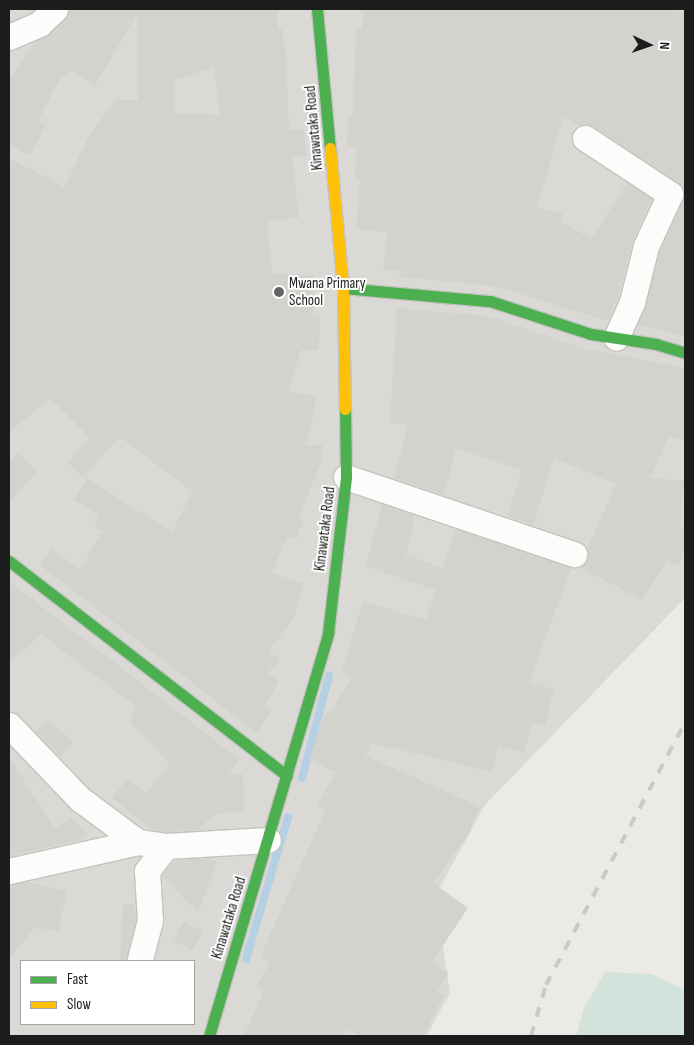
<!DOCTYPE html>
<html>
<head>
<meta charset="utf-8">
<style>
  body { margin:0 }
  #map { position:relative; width:694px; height:1045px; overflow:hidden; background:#eceae4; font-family:"Sofia Sans Condensed",sans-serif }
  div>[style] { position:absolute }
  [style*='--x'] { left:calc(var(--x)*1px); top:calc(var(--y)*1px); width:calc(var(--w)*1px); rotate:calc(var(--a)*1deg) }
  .residential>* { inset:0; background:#dad9d6 }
  .wetland>* { inset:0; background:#d2e3db }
  .stream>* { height:8px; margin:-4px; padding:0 4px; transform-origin:4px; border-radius:4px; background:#b4d0e2 }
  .building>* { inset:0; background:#d4d2cc }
  .roads { filter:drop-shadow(1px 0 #c4c3c0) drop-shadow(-1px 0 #c4c3c0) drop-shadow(0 1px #c4c3c0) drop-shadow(0 -1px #c4c3c0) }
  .street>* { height:25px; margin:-12.5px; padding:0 12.5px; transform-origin:12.5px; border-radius:12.5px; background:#fcfcfb }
  .fast>* { height:11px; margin:-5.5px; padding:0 5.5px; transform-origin:5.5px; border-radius:5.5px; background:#4caf50 }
  .slow>* { height:11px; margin:-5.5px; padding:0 5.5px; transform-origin:5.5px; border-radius:5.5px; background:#ffc107 }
  .rail>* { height:4px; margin-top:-2px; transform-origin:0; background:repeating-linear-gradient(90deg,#c9c9c8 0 10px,transparent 0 20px) }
  .dots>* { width:14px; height:14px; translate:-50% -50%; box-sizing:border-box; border:2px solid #fff; border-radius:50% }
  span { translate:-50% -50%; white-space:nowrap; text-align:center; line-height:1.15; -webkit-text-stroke:4px #fff; paint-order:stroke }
  .street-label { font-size:15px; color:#1c1c1c }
  .poi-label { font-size:15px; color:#1c1c1c }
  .left { translate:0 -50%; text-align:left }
  .frame { position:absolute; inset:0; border:10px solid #1c1c1c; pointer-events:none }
  .legend { position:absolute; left:20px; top:960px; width:175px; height:65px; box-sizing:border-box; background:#fff; border:1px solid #a4a4a4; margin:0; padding:6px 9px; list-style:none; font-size:15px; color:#1c1c1c }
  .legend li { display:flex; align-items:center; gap:10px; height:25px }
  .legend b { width:25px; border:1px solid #a4a4a4 }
  .north { position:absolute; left:624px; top:20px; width:50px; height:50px; -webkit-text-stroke:4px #fff; paint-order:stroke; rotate:93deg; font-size:14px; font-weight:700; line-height:20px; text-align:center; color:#1c1c1c }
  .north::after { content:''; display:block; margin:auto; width:18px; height:22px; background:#1c1c1c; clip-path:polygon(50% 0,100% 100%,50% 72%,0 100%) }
</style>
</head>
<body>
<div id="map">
  <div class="residential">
    <div style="clip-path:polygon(evenodd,9px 9px,685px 9px,685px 598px,485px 805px,435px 896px,450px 992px,427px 1036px,9px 1036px,9px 9px,21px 961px,194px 961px,194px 1024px,21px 1024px,21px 961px)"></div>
  </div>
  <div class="wetland">
    <div style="clip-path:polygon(605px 972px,652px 974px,685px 990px,685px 1036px,576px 1036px,584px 1008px)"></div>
  </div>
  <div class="stream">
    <div style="--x:302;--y:778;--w:106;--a:-75.2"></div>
    <div style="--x:246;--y:959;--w:148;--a:-73.5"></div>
  </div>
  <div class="building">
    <div style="clip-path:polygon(evenodd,69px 9px,277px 9px,277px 30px,282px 29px,286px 54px,289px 131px,304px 130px,306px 156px,292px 157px,299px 218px,267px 221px,272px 274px,314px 275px,313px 316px,320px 316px,319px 350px,301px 350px,288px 391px,316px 396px,311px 430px,304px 445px,322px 445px,322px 461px,298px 518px,303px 520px,296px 540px,287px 537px,271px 573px,304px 583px,294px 617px,269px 651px,280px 659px,267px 674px,279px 681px,265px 706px,272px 709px,257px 733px,40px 565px,52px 549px,79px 570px,103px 532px,94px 526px,100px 516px,74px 500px,87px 479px,172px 532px,193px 492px,120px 437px,83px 477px,67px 462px,90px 438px,50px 398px,9px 432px,9px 158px,64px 187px,88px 138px,115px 100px,138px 100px,137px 14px,95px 85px,71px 71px,67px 76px,63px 73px,38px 121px,46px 125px,30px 156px,9px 144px,9px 79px,37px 41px,65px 19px,69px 9px,214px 67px,220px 115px,175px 113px,175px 80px,214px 67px)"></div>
    <div style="clip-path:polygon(364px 9px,673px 9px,685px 13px,685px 337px,637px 325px,660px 251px,683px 200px,683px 187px,593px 126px,579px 125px,563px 117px,537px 208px,563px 214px,561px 221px,591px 239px,627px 183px,652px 199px,633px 240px,618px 297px,608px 321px,495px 286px,399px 277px,400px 271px,383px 270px,387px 232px,356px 229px,360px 180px,355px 180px,356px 146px,347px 146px,348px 117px,353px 117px,356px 29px,362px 29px)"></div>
    <div style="clip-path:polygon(397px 308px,487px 316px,586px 349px,685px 368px,685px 441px,669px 436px,650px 478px,684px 481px,680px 526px,685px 529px,685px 551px,679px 565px,667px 560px,642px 600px,580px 567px,587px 559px,587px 549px,616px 484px,554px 458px,533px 525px,507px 516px,522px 471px,456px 448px,444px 495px,394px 478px,408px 425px,390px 423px)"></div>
    <div style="clip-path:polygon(18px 453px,38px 472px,9px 502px,9px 463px)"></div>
    <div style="clip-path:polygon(382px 504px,415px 516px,406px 555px,443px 568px,456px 529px,571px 568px,529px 682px,554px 689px,545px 725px,532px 722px,524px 753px,498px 746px,492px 772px,371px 743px,366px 756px,480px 807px,469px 833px,433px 883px,468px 908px,432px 962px,449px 973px,437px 992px,444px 995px,423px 1036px,361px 1036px,347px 1029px,344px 1036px,244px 1036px,264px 990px,257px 986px,270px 962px,260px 957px,325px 811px,317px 807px,335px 772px,309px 759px,326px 713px,330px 714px,352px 677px,341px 673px,363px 601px,426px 620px,436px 590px,366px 566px)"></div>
    <div style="clip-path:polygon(9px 581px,239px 759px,229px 774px,243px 774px,244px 812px,218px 813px,196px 830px,167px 832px,151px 829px,112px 798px,128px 778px,146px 793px,170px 764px,131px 723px,135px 706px,41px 634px,9px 663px)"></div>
    <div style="clip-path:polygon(47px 719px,73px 742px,60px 756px,36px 732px)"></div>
    <div style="clip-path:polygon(9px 757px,55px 828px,71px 818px,87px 835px,76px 841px,9px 856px)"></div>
    <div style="clip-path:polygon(208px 858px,217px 862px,198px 912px,162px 875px,176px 860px)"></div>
    <div style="clip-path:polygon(25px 882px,67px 891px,58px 932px,35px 927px,9px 960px,9px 885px)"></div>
    <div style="clip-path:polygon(123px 904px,134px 904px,136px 919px,126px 961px,120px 961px)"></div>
    <div style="clip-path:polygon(183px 921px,203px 931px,193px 951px,174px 941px)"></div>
  </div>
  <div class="roads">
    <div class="street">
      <div style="--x:9;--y:37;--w:33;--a:-23"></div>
      <div style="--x:39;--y:24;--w:22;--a:-43"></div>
      <div style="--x:585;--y:138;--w:102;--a:33.4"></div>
      <div style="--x:670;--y:194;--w:57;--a:114.8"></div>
      <div style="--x:646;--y:246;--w:58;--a:104"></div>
      <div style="--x:632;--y:302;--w:39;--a:114"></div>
      <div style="--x:346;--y:477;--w:241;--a:18.7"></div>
      <div style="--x:9;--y:725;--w:103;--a:46.2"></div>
      <div style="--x:80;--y:799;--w:72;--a:36.6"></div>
      <div style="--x:138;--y:842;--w:28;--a:8"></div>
      <div style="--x:166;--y:846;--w:102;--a:-3.4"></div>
      <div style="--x:9;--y:871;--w:132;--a:-12.7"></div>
      <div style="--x:140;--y:959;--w:40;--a:-75.6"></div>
      <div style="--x:150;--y:920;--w:49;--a:-93.5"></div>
      <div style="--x:147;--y:871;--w:31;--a:-53"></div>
    </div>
    <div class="fast">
      <div style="--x:317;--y:9;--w:140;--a:84.7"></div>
      <div style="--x:343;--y:288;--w:148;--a:5.1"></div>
      <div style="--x:490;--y:301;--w:106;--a:18.1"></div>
      <div style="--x:591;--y:334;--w:66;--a:8.7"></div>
      <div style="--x:656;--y:344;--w:30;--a:17"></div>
      <div style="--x:9;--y:561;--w:351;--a:37.7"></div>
      <div style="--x:209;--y:1036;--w:420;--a:-73.5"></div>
      <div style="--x:328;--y:633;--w:157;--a:-83.4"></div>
      <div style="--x:346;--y:477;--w:68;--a:-90.8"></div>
    </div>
    <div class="slow">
      <div style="--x:330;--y:148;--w:141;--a:84.7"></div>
      <div style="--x:343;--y:288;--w:121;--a:89.1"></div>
    </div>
  </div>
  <div class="rail">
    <div style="--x:531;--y:1036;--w:53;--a:-73.6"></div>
    <div style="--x:546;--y:985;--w:297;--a:-62.1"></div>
  </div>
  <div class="dots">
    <div style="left:279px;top:292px;background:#656462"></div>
  </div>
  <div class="street-label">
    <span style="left:314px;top:128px;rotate:-95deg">Kinawataka Road</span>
    <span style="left:325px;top:529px;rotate:-83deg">Kinawataka Road</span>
    <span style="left:229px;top:918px;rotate:-73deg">Kinawataka Road</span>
  </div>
  <div class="poi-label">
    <span class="left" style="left:289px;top:292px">Mwana Primary<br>School</span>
  </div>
  <div class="frame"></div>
  <ul class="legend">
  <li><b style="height:6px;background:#4caf50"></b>Fast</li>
  <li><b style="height:6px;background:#ffc107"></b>Slow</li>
  </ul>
  <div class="north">N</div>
</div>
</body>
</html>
